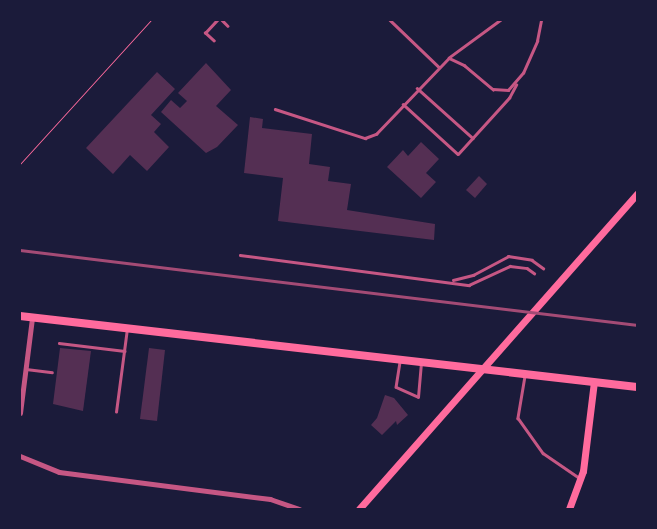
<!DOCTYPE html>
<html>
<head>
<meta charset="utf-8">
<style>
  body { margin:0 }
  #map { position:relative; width:657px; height:529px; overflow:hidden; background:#1b1b3a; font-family:Ubuntu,sans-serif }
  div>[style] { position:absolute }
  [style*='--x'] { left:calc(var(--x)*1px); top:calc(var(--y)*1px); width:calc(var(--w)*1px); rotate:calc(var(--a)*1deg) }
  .building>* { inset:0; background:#542f53 }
  .path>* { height:1px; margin:-0.5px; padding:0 0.5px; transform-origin:0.5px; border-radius:0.5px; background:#ff6b9d }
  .service>* { height:2.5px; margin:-1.25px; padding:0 1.25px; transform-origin:1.25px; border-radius:1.25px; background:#c65784 }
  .minor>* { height:5px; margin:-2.5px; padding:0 2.5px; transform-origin:2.5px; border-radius:2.5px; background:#c65784 }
  .secondary>* { height:7px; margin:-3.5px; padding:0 3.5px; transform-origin:3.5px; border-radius:3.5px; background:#ff6b9d }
  .primary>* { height:8px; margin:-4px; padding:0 4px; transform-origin:4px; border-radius:4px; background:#ff6b9d }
  .rail>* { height:2.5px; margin:-1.25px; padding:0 1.25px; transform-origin:1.25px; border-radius:1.25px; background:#a44b75 }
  span { translate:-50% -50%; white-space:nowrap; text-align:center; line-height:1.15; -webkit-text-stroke:4px #1b1b3a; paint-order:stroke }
  .frame { position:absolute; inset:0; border:21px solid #1b1b3a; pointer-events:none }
</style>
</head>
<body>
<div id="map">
  <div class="building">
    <div style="clip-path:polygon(206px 63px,231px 90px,216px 106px,238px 125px,217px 147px,206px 153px,161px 112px,171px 100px,180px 108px,187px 101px,178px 93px)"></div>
    <div style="clip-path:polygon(157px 72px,175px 89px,151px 115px,161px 124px,154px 132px,169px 147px,147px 171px,130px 155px,113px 174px,86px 148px)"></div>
    <div style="clip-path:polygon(250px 117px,263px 119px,262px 128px,312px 134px,309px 164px,330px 167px,328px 181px,351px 184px,347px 210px,435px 224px,434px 240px,278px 221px,283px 178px,244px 173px)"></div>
    <div style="clip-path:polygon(421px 142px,439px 159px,426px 173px,436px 182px,421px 198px,387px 167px,403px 150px,408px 156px)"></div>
    <div style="clip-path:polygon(479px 176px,487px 184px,475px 198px,466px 190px)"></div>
    <div style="clip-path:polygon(60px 348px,91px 351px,83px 411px,53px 404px)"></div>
    <div style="clip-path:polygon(149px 348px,165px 350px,157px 421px,140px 419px)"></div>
    <div style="clip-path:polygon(385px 395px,394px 398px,408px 415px,397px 425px,396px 421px,382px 435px,371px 425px,377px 418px)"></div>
  </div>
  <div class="path">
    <div style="--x:20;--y:164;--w:195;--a:-47.7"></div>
  </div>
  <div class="service">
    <div style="--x:222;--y:20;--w:8;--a:45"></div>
    <div style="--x:390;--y:20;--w:68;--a:43.8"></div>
    <div style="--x:501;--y:20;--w:64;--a:143.8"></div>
    <div style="--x:449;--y:58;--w:17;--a:25"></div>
    <div style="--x:464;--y:65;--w:38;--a:40"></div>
    <div style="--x:493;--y:89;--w:15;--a:4"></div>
    <div style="--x:508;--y:90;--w:23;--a:-49"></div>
    <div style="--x:523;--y:73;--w:35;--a:-66"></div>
    <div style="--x:537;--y:41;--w:21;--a:-79"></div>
    <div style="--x:214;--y:41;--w:12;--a:-138"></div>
    <div style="--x:205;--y:33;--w:18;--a:-47"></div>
    <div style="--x:417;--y:88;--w:75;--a:41.8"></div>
    <div style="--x:403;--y:104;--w:74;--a:42.3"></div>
    <div style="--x:458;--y:154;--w:76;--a:-47.7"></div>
    <div style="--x:509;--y:98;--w:15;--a:-62"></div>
    <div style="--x:275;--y:109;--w:95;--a:17.9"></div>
    <div style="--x:365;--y:138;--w:12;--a:-20"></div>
    <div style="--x:376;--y:134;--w:105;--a:-46.2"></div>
    <div style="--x:240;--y:255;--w:231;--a:7.5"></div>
    <div style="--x:469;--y:285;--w:45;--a:-24.9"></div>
    <div style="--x:510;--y:266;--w:17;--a:7"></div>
    <div style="--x:527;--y:268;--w:9;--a:36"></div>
    <div style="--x:453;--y:280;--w:21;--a:-14"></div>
    <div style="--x:473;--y:275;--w:40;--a:-28"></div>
    <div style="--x:508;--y:256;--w:24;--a:9"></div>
    <div style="--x:532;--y:260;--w:14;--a:36"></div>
    <div style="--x:59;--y:343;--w:66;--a:6.9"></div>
    <div style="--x:400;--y:362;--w:25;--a:99"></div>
    <div style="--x:396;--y:387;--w:24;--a:24"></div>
    <div style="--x:418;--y:397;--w:34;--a:-85"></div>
    <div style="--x:26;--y:369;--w:26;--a:7"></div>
    <div style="--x:525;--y:376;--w:43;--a:99.5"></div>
    <div style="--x:518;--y:418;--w:43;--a:54.5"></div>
    <div style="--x:543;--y:453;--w:42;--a:34.4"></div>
    <div style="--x:116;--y:412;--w:84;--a:-82.5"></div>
  </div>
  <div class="minor">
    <div style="--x:20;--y:413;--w:96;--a:-82.8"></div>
    <div style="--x:20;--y:456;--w:42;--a:22.3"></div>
    <div style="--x:59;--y:472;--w:213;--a:7.3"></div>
    <div style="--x:270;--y:499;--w:31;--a:19"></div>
  </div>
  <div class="secondary">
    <div style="--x:359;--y:509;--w:420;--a:-48.6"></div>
    <div style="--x:569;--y:509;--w:40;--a:-69.8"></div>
    <div style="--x:583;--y:471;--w:90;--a:-83"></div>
  </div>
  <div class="primary">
    <div style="--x:20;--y:316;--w:621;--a:6.56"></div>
  </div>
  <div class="rail">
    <div style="--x:20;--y:250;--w:622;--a:6.93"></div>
  </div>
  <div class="frame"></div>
</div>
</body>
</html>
